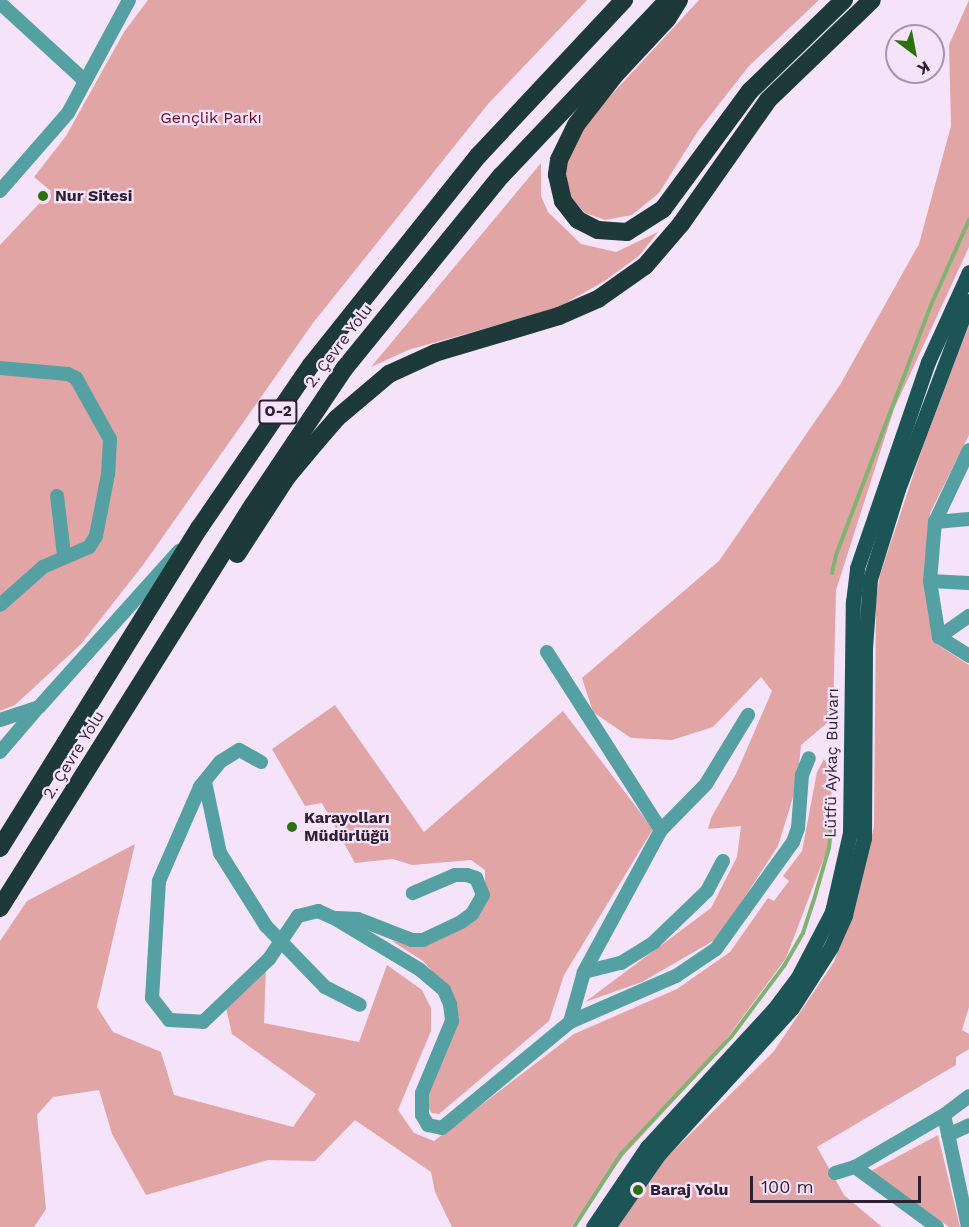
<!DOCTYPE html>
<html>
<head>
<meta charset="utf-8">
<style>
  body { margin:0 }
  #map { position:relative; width:969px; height:1227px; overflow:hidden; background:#f4e3f9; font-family:"Work Sans",sans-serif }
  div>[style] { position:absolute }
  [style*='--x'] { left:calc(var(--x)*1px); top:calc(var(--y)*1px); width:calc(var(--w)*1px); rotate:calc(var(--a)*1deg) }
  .green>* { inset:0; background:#e2a5a5 }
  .stream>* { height:4px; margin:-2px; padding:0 2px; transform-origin:2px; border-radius:2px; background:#80b371 }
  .minor>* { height:14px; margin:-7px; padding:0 7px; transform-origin:7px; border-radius:7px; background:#54a0a3 }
  .major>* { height:15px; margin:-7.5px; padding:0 7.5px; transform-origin:7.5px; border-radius:7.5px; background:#1d5557 }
  .highway>* { height:18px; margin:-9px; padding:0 9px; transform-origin:9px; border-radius:9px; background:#1d393a }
  .dots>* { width:16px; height:16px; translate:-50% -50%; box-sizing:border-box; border:3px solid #f4e3f9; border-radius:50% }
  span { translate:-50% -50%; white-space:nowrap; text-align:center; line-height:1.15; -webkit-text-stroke:4.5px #f4e3f9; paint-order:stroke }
  .shield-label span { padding:2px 4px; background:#f4e3f9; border:2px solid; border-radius:4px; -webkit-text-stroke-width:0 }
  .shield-label { font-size:15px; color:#2f1f33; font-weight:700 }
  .park-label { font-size:16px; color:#74051d }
  .poi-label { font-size:16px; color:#2f1f33; font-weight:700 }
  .left { translate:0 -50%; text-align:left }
  .street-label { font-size:16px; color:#2f1f33 }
  .north { position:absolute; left:885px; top:24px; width:60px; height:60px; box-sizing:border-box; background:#f4e3f9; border:2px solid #a595aa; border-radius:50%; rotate:148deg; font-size:16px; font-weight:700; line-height:24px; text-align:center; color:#2f1f33 }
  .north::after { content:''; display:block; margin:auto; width:21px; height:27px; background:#2c710f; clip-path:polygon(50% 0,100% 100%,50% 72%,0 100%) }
  .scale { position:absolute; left:750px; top:1176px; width:171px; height:27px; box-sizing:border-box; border:3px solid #2f1f33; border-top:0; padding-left:8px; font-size:18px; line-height:21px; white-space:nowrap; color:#2f1f33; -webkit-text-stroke:4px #f4e3f9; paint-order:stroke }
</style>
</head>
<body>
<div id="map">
  <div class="green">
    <div style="clip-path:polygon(148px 0,587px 0,488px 104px,313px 323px,143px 565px,81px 644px,15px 705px,0 711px,0 245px,51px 191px,34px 177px,66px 136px,124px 32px)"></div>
    <div style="clip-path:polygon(699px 0,819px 0,749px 66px,698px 131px,659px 193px,632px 215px,605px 220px,585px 213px,567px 193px,566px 165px,588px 120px)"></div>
    <div style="clip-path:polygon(969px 0,969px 247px,894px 409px,836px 590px,833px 718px,801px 745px,797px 784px,778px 846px,718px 938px,642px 982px,585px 1002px,711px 908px,737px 857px,741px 826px,708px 829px,711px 818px,736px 774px,772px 691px,761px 677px,713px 727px,672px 740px,631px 738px,593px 712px,582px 678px,719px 561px,840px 385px,919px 244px,951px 126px,949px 45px)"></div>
    <div style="clip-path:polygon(541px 163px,541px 196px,548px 212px,581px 244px,616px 252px,658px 232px,639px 256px,603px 282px,555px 309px,408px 350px,371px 367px)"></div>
    <div style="clip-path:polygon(969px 325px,969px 435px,930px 513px,925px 583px,935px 643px,969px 665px,969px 1007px,962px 1030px,969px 1034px,969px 1049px,956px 1057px,956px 1065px,817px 1147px,844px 1195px,882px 1227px,618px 1227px,666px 1158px,774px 1051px,834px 962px,859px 891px,874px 826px,876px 599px,880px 575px,923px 446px)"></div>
    <div style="clip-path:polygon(335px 705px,424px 832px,563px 711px,653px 829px,564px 975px,549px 1021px,439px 1114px,432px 1113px,427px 1106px,427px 1095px,456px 1025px,450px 991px,423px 961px,392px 941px,418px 944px,452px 934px,485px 901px,485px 870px,471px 860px,412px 865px,393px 859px,355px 863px,322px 803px,305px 806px,272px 749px)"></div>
    <div style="clip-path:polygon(824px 759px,832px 771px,830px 842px,786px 958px,708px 1064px,624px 1155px,571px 1227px,452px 1227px,435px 1192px,431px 1172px,355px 1120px,315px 1161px,268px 1160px,146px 1195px,112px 1134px,99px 1090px,53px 1097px,37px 1115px,46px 1209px,34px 1227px,0 1227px,0 941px,27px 901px,135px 844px,97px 1007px,113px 1032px,161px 1052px,174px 1095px,293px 1127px,316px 1094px,232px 1034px,226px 1008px,266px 966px,264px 1023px,359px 1042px,387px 965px,422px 990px,431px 1008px,431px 1031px,398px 1110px,414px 1133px,434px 1141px,574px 1034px,677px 989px,730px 952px,768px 898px,774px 901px,789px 881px,783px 876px,802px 851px,817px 772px)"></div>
    <div style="clip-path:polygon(938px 1135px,960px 1227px,949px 1227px,871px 1171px)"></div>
  </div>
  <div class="stream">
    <div style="--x:832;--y:573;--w:18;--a:-77"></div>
    <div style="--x:836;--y:555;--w:267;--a:-69.2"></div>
    <div style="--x:931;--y:305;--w:93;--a:-65.9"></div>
    <div style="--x:574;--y:1227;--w:87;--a:-57.2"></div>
    <div style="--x:621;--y:1154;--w:161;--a:-46.8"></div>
    <div style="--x:731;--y:1037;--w:89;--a:-53.3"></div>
    <div style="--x:784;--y:966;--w:38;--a:-60"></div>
    <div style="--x:803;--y:933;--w:32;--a:-72"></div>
    <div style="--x:813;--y:903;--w:57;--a:-73.8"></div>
    <div style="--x:829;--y:848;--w:29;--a:-84"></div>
  </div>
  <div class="minor">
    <div style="--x:0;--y:3;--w:114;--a:42.5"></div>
    <div style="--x:0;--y:191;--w:103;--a:-48.9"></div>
    <div style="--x:68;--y:113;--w:128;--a:-61.6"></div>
    <div style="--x:0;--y:368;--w:68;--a:5"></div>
    <div style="--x:68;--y:374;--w:9;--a:27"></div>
    <div style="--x:76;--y:378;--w:70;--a:60.9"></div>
    <div style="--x:110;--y:439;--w:35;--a:93"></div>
    <div style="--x:108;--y:474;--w:63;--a:101"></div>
    <div style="--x:96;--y:536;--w:13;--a:122"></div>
    <div style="--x:89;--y:547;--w:50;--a:156.5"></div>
    <div style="--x:43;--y:567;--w:57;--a:138.5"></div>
    <div style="--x:969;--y:450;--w:80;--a:115.3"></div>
    <div style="--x:935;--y:522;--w:59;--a:94.8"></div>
    <div style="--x:930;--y:581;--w:57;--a:80.9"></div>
    <div style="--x:939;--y:637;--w:36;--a:32"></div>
    <div style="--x:57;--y:496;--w:59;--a:83.2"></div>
    <div style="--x:935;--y:522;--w:34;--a:-5"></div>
    <div style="--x:930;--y:581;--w:39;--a:3"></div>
    <div style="--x:939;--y:637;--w:37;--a:-35"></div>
    <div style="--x:547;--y:652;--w:211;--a:57.4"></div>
    <div style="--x:661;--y:830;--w:162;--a:118.5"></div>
    <div style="--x:584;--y:972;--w:52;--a:105.6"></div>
    <div style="--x:0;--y:720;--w:41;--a:-18.4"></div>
    <div style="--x:39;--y:707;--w:210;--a:-48.1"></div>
    <div style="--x:0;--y:752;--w:55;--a:-49.4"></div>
    <div style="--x:261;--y:762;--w:25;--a:-151"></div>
    <div style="--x:239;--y:750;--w:22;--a:148"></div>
    <div style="--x:220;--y:762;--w:32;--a:129"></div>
    <div style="--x:200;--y:787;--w:103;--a:113.6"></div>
    <div style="--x:159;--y:881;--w:117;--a:93.4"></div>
    <div style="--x:152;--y:998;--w:28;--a:52"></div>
    <div style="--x:169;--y:1020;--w:34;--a:3"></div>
    <div style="--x:203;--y:1022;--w:91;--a:-43.7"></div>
    <div style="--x:269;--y:959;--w:52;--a:-56"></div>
    <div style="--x:298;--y:916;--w:21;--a:-14"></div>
    <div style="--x:318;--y:911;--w:17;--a:24"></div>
    <div style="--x:334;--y:918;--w:99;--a:31"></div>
    <div style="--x:419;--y:969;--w:33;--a:40"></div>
    <div style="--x:444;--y:990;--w:15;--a:67"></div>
    <div style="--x:450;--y:1004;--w:17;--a:83"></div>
    <div style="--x:452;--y:1021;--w:78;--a:112.6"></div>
    <div style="--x:422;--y:1093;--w:22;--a:90"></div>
    <div style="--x:422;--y:1115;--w:12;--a:59"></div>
    <div style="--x:428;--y:1125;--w:14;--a:12"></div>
    <div style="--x:442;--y:1128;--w:166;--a:-39.6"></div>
    <div style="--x:570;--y:1022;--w:116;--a:-23.5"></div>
    <div style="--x:676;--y:976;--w:48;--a:-34"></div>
    <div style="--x:716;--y:949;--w:132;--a:-54.3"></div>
    <div style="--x:793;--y:842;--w:15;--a:-70"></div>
    <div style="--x:798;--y:828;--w:53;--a:-85.7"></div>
    <div style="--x:802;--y:775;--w:18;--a:-68"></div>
    <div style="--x:205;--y:782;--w:73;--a:78.1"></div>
    <div style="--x:220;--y:853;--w:86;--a:57.8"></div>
    <div style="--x:266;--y:926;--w:85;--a:46"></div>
    <div style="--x:325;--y:987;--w:39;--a:27"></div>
    <div style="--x:661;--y:830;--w:64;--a:-45.6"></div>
    <div style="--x:706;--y:784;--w:81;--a:-58.7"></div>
    <div style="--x:337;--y:918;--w:21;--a:3"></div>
    <div style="--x:358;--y:919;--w:58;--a:21.3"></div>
    <div style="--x:412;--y:940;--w:11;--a:0"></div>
    <div style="--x:423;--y:940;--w:42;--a:-25.3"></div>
    <div style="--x:461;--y:922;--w:14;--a:-36"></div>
    <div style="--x:472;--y:914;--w:22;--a:-60"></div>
    <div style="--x:483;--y:895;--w:18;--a:-112"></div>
    <div style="--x:476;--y:878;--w:9;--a:-162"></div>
    <div style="--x:467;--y:875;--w:12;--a:180"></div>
    <div style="--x:455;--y:875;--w:46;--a:156.8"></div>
    <div style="--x:584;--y:972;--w:38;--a:-14"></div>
    <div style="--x:621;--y:963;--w:39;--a:-32"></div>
    <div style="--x:654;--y:942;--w:74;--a:-43.9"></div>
    <div style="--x:707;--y:891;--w:34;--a:-62"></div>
    <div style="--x:944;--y:1115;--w:115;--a:77.9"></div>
    <div style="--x:948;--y:1135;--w:23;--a:-25"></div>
    <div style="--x:835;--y:1173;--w:21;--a:-17"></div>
    <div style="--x:937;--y:1227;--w:102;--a:-143.8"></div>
    <div style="--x:855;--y:1167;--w:103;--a:-30.3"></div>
    <div style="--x:944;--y:1115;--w:31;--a:-37"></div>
  </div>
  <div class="major">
    <div style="--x:593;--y:1227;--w:97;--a:-56"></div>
    <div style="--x:647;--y:1147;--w:188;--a:-47.4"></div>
    <div style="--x:774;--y:1009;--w:40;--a:-53"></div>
    <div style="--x:798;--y:977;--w:73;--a:-62.4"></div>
    <div style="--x:832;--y:912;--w:81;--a:-77.2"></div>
    <div style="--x:850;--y:833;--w:231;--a:-89.3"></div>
    <div style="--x:853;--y:602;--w:34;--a:-83"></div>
    <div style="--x:857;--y:568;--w:218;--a:-71"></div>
    <div style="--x:928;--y:362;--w:99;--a:-65.5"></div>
    <div style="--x:608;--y:1227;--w:89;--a:-55.1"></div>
    <div style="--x:659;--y:1154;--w:197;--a:-47.7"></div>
    <div style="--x:792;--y:1008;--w:72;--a:-57.4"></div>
    <div style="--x:831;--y:947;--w:35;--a:-66"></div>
    <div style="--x:845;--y:915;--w:79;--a:-76.1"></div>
    <div style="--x:864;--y:838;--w:190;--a:-89.7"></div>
    <div style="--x:865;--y:648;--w:69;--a:-85.9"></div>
    <div style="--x:870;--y:579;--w:94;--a:-72.7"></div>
    <div style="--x:898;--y:489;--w:201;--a:-69.3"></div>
  </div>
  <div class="highway">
    <div style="--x:679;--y:0;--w:22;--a:122"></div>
    <div style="--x:667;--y:19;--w:76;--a:132.9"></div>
    <div style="--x:615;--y:75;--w:63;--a:128"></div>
    <div style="--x:576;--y:125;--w:39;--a:116"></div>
    <div style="--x:559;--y:160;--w:15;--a:98"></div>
    <div style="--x:557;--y:175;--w:27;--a:77"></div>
    <div style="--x:563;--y:201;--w:24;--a:52"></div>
    <div style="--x:578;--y:220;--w:22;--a:27"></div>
    <div style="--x:598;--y:230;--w:29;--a:4"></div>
    <div style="--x:627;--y:232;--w:43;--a:-32.6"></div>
    <div style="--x:663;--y:209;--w:147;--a:-53.6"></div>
    <div style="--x:750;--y:91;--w:131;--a:-44.1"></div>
    <div style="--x:237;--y:554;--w:92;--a:-57"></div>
    <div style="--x:287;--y:477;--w:47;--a:-50.2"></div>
    <div style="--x:317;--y:441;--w:30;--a:-49"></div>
    <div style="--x:337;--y:418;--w:68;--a:-40.2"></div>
    <div style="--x:389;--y:374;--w:51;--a:-24.5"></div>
    <div style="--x:435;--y:353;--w:129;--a:-16.6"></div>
    <div style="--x:559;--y:316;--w:43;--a:-23.6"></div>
    <div style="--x:598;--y:299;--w:57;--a:-35.1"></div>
    <div style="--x:645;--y:266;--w:55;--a:-49.4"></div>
    <div style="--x:681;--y:224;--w:151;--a:-54.9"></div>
    <div style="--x:768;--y:100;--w:144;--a:-43.9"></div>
    <div style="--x:0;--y:848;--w:378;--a:-58.1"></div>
    <div style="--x:200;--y:527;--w:196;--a:-55.6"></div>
    <div style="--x:311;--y:365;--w:268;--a:-51.4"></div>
    <div style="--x:478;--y:156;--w:214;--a:-46.9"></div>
    <div style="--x:0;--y:908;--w:476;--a:-57.9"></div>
    <div style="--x:253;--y:505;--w:164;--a:-56.2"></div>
    <div style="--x:344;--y:369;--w:249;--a:-50.9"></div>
    <div style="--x:501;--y:176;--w:243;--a:-46.5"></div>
  </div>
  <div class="dots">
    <div style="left:43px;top:196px;background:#2c710f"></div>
    <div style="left:292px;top:827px;background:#2c710f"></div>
    <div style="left:638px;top:1190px;background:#2c710f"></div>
  </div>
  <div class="shield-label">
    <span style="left:278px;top:412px">O-2</span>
  </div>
  <div class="park-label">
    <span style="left:211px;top:118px">Gençlik Parkı</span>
  </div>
  <div class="poi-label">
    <span class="left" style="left:55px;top:196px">Nur Sitesi</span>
    <span class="left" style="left:304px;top:827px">Karayolları<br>Müdürlüğü</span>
    <span class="left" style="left:650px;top:1190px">Baraj Yolu</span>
  </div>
  <div class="street-label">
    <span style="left:339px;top:346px;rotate:-53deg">2. Çevre Yolu</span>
    <span style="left:74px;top:755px;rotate:-58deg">2. Çevre Yolu</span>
    <span style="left:832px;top:763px;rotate:-89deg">Lütfü Aykaç Bulvarı</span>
  </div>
  <div class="north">K</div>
  <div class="scale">100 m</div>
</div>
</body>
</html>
